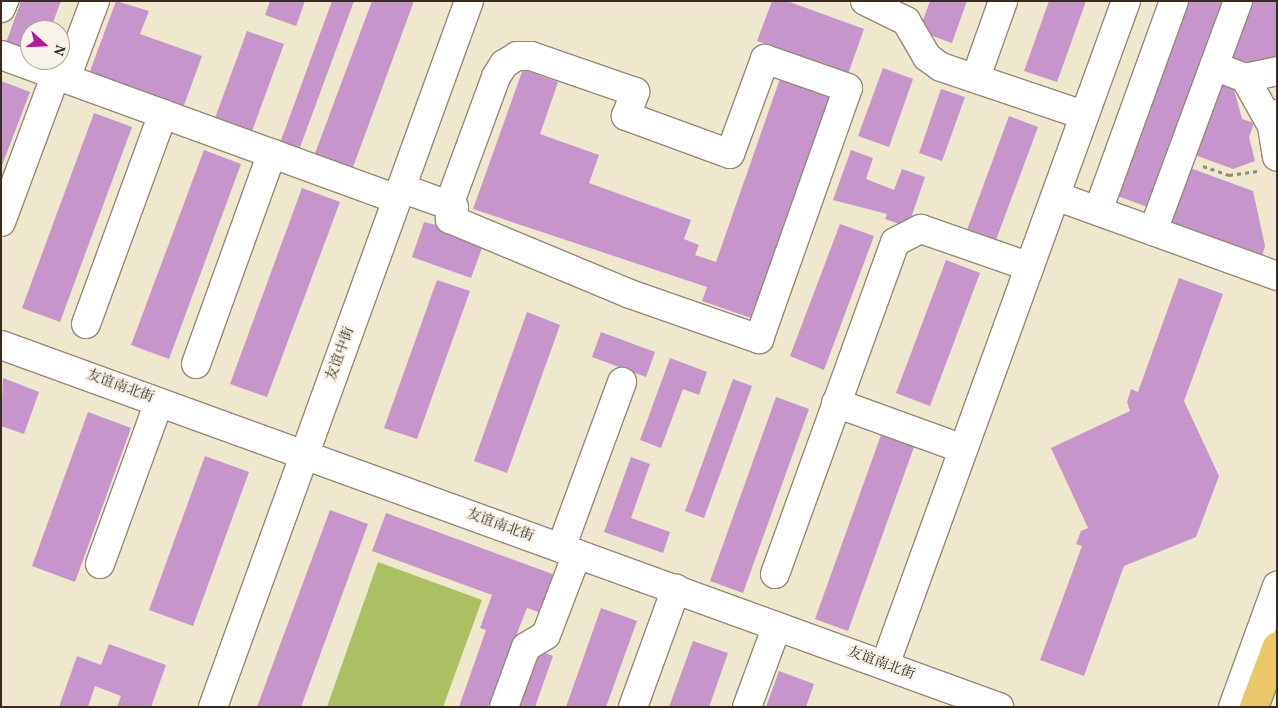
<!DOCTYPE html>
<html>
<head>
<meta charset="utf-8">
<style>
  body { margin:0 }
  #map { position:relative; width:1278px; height:708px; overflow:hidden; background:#efe7ce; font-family:Vollkorn,"Noto Serif SC",serif }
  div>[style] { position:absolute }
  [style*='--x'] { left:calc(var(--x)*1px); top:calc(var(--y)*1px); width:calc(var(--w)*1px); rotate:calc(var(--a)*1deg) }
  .green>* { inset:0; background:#abbf63 }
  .building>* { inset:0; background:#c695cb }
  .path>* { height:3px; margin-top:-1.5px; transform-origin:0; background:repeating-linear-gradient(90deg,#958876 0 4px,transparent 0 8px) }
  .roads { filter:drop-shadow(1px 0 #958876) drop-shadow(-1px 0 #958876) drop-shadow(0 1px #958876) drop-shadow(0 -1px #958876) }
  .minor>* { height:28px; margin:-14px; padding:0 14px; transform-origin:14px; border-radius:14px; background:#fff }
  .major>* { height:28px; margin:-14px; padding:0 14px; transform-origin:14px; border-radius:14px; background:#eac769 }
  span { translate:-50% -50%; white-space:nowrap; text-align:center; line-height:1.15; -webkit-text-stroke:4.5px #f7f3e8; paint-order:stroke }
  .street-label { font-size:14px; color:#3b2a1e }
  .frame { position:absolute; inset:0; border:2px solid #3b2a1e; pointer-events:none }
  .north { position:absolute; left:20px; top:20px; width:50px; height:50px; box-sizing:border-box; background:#f7f3e8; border:1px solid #aca397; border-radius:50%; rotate:110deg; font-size:14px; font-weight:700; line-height:20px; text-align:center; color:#3b2a1e }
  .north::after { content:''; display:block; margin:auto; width:18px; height:22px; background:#b5179e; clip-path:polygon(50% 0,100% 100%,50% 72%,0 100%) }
</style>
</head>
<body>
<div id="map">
  <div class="green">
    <div style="clip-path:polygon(378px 562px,482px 600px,443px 707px,327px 707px)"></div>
  </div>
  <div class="building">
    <div style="clip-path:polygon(21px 1px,61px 1px,50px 30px,30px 30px,30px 52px,6px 43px)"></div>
    <div style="clip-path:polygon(116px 1px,149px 11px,140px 34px,202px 56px,183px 108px,89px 74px)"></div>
    <div style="clip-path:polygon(270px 1px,305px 1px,296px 26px,265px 15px)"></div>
    <div style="clip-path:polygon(332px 1px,354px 1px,299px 150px,280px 143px)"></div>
    <div style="clip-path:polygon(372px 1px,414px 1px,352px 170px,314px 156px)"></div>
    <div style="clip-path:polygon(772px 1px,787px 1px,864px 29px,848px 74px,757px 41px)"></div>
    <div style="clip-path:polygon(930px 1px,967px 1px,952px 43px,919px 31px)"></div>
    <div style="clip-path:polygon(1049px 1px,1086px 1px,1057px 82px,1024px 71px)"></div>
    <div style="clip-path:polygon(1185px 1px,1225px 1px,1150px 208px,1115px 195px)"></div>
    <div style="clip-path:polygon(1251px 1px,1277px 1px,1277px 65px,1228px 64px)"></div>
    <div style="clip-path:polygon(247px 31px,284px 44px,252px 131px,215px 118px)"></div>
    <div style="clip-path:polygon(883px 68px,913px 79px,889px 147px,858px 136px)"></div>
    <div style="clip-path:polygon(523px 69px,558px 82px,540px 134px,599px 155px,589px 183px,691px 220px,684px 239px,699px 245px,695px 255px,716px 262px,782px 73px,831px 91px,751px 318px,702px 301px,707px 287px,473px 209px)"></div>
    <div style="clip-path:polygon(1223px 79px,1232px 82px,1242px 119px,1254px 123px,1249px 137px,1255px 161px,1233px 169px,1195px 155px)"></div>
    <div style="clip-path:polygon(1px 81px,30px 92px,1px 168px)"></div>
    <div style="clip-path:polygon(941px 89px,965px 97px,942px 161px,919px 153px)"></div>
    <div style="clip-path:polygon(94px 113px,132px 127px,60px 322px,22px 308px)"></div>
    <div style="clip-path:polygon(1009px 116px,1038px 127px,993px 248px,964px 238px)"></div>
    <div style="clip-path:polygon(204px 150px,241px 164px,169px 359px,131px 345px)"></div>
    <div style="clip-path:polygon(851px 150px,873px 158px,866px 179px,894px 190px,902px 169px,925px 177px,908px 227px,885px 219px,887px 214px,833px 200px)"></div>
    <div style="clip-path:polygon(1190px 168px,1253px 191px,1265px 246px,1262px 256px,1169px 223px)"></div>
    <div style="clip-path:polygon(302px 188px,340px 202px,267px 397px,230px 384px)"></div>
    <div style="clip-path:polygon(424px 222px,486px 237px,471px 278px,412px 257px)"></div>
    <div style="clip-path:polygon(840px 224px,874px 236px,824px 370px,790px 356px)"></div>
    <div style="clip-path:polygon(946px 260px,980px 273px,930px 406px,896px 393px)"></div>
    <div style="clip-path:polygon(1179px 278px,1223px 294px,1184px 401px,1219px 476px,1196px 537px,1124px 566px,1084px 676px,1040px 660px,1082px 546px,1076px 544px,1081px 531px,1088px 528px,1051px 448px,1130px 411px,1127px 402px,1131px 389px,1138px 392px)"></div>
    <div style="clip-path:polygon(437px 280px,470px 291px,417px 439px,384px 428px)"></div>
    <div style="clip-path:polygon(527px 312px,560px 325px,507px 473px,474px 461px)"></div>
    <div style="clip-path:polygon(601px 332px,655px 352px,646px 377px,592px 357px)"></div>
    <div style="clip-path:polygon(670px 358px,707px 372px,699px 395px,683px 389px,661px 448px,640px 440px)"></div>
    <div style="clip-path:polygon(3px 378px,39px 392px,24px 434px,1px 426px)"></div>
    <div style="clip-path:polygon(733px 379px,752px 386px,704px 518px,685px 511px)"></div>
    <div style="clip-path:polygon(776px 397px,809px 409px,743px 593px,710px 581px)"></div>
    <div style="clip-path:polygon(88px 412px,131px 428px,75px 582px,32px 566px)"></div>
    <div style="clip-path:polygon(881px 435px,914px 447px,848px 631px,815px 619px)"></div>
    <div style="clip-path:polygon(205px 456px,249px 472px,193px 626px,149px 610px)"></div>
    <div style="clip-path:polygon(631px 457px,650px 464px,631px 518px,670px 532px,663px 553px,604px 532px)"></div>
    <div style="clip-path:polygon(330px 510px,368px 524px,301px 707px,257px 707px)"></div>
    <div style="clip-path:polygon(386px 513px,558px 576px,544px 614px,527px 608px,488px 707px,459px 707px,486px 630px,480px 628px,492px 595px,372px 551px)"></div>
    <div style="clip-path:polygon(601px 608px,637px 621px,606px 707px,566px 707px)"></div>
    <div style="clip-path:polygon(693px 641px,728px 653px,709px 707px,669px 707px)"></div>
    <div style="clip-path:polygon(109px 644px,166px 665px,151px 707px,117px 707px,121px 696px,95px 686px,88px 707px,59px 707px,77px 656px,101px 665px)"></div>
    <div style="clip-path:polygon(534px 649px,553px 656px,535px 707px,514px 707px)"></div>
    <div style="clip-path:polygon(779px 671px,814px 684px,806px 707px,766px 707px)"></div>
  </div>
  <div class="path">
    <div style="--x:1203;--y:166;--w:28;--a:19"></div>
    <div style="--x:1229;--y:175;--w:29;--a:-8"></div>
  </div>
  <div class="roads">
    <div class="minor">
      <div style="--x:865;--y:1;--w:46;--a:26"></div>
      <div style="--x:906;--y:21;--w:42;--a:59.7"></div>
      <div style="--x:927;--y:57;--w:17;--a:36"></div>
      <div style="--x:941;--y:67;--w:151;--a:18.6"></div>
      <div style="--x:1;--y:8;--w:8;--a:-67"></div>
      <div style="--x:1;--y:55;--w:421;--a:20"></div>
      <div style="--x:1214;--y:66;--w:33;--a:21"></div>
      <div style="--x:1245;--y:78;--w:55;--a:60.6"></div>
      <div style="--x:976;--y:77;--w:81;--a:-70.4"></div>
      <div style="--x:66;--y:78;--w:82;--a:-69.4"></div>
      <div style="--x:1245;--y:78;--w:33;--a:-12"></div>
      <div style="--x:1277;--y:114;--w:13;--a:113"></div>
      <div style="--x:1272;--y:126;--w:31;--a:81"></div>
      <div style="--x:401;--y:188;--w:15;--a:20"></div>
      <div style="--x:415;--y:193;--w:41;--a:19.7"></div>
      <div style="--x:454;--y:207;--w:13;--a:108"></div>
      <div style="--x:450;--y:219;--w:195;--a:22.6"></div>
      <div style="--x:630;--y:294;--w:137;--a:19.2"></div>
      <div style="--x:759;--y:339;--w:266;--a:-70.5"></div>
      <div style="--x:848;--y:88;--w:88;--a:-160.7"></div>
      <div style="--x:765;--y:59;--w:101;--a:110.2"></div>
      <div style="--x:730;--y:154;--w:111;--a:-159.9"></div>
      <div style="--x:626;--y:116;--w:26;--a:-69"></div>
      <div style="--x:635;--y:92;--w:110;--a:-160.9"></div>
      <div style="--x:531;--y:56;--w:14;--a:180"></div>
      <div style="--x:517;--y:56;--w:15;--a:148"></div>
      <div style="--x:504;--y:64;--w:15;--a:122"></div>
      <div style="--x:496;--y:77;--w:136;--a:110.2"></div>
      <div style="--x:1056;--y:196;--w:235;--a:19.9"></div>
      <div style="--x:1098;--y:211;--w:223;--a:-70.1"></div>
      <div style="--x:1;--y:222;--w:158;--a:-69.6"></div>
      <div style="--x:1153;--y:231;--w:245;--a:-69.7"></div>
      <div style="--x:86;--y:324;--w:224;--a:-69.9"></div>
      <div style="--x:1;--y:345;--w:1062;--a:19.94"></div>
      <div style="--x:196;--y:364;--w:224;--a:-70.2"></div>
      <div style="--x:836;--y:403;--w:135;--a:19.9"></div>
      <div style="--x:561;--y:548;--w:177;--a:-69.8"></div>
      <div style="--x:100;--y:564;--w:172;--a:-70"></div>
      <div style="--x:775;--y:574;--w:353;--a:-70.1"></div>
      <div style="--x:895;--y:242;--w:29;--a:-27"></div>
      <div style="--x:921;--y:229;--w:115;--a:19.2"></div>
      <div style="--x:885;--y:665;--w:706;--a:-70.05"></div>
      <div style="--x:213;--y:707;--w:751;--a:-70.07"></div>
      <div style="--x:504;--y:707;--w:64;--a:-69.9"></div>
      <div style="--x:526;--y:647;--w:23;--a:-31"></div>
      <div style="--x:546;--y:635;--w:87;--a:-69.1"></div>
      <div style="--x:633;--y:707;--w:126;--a:-70"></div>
      <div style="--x:747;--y:707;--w:86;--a:-69.7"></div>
      <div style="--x:1233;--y:707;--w:129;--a:-70"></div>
    </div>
    <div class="major">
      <div style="--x:1254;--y:707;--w:65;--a:-69.3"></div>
    </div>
  </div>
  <div class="street-label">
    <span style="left:341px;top:354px;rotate:-70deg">友谊中街</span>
    <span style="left:120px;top:387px;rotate:20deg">友谊南北街</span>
    <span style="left:500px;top:526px;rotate:20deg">友谊南北街</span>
    <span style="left:881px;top:664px;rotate:20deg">友谊南北街</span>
  </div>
  <div class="frame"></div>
  <div class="north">N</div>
</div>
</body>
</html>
